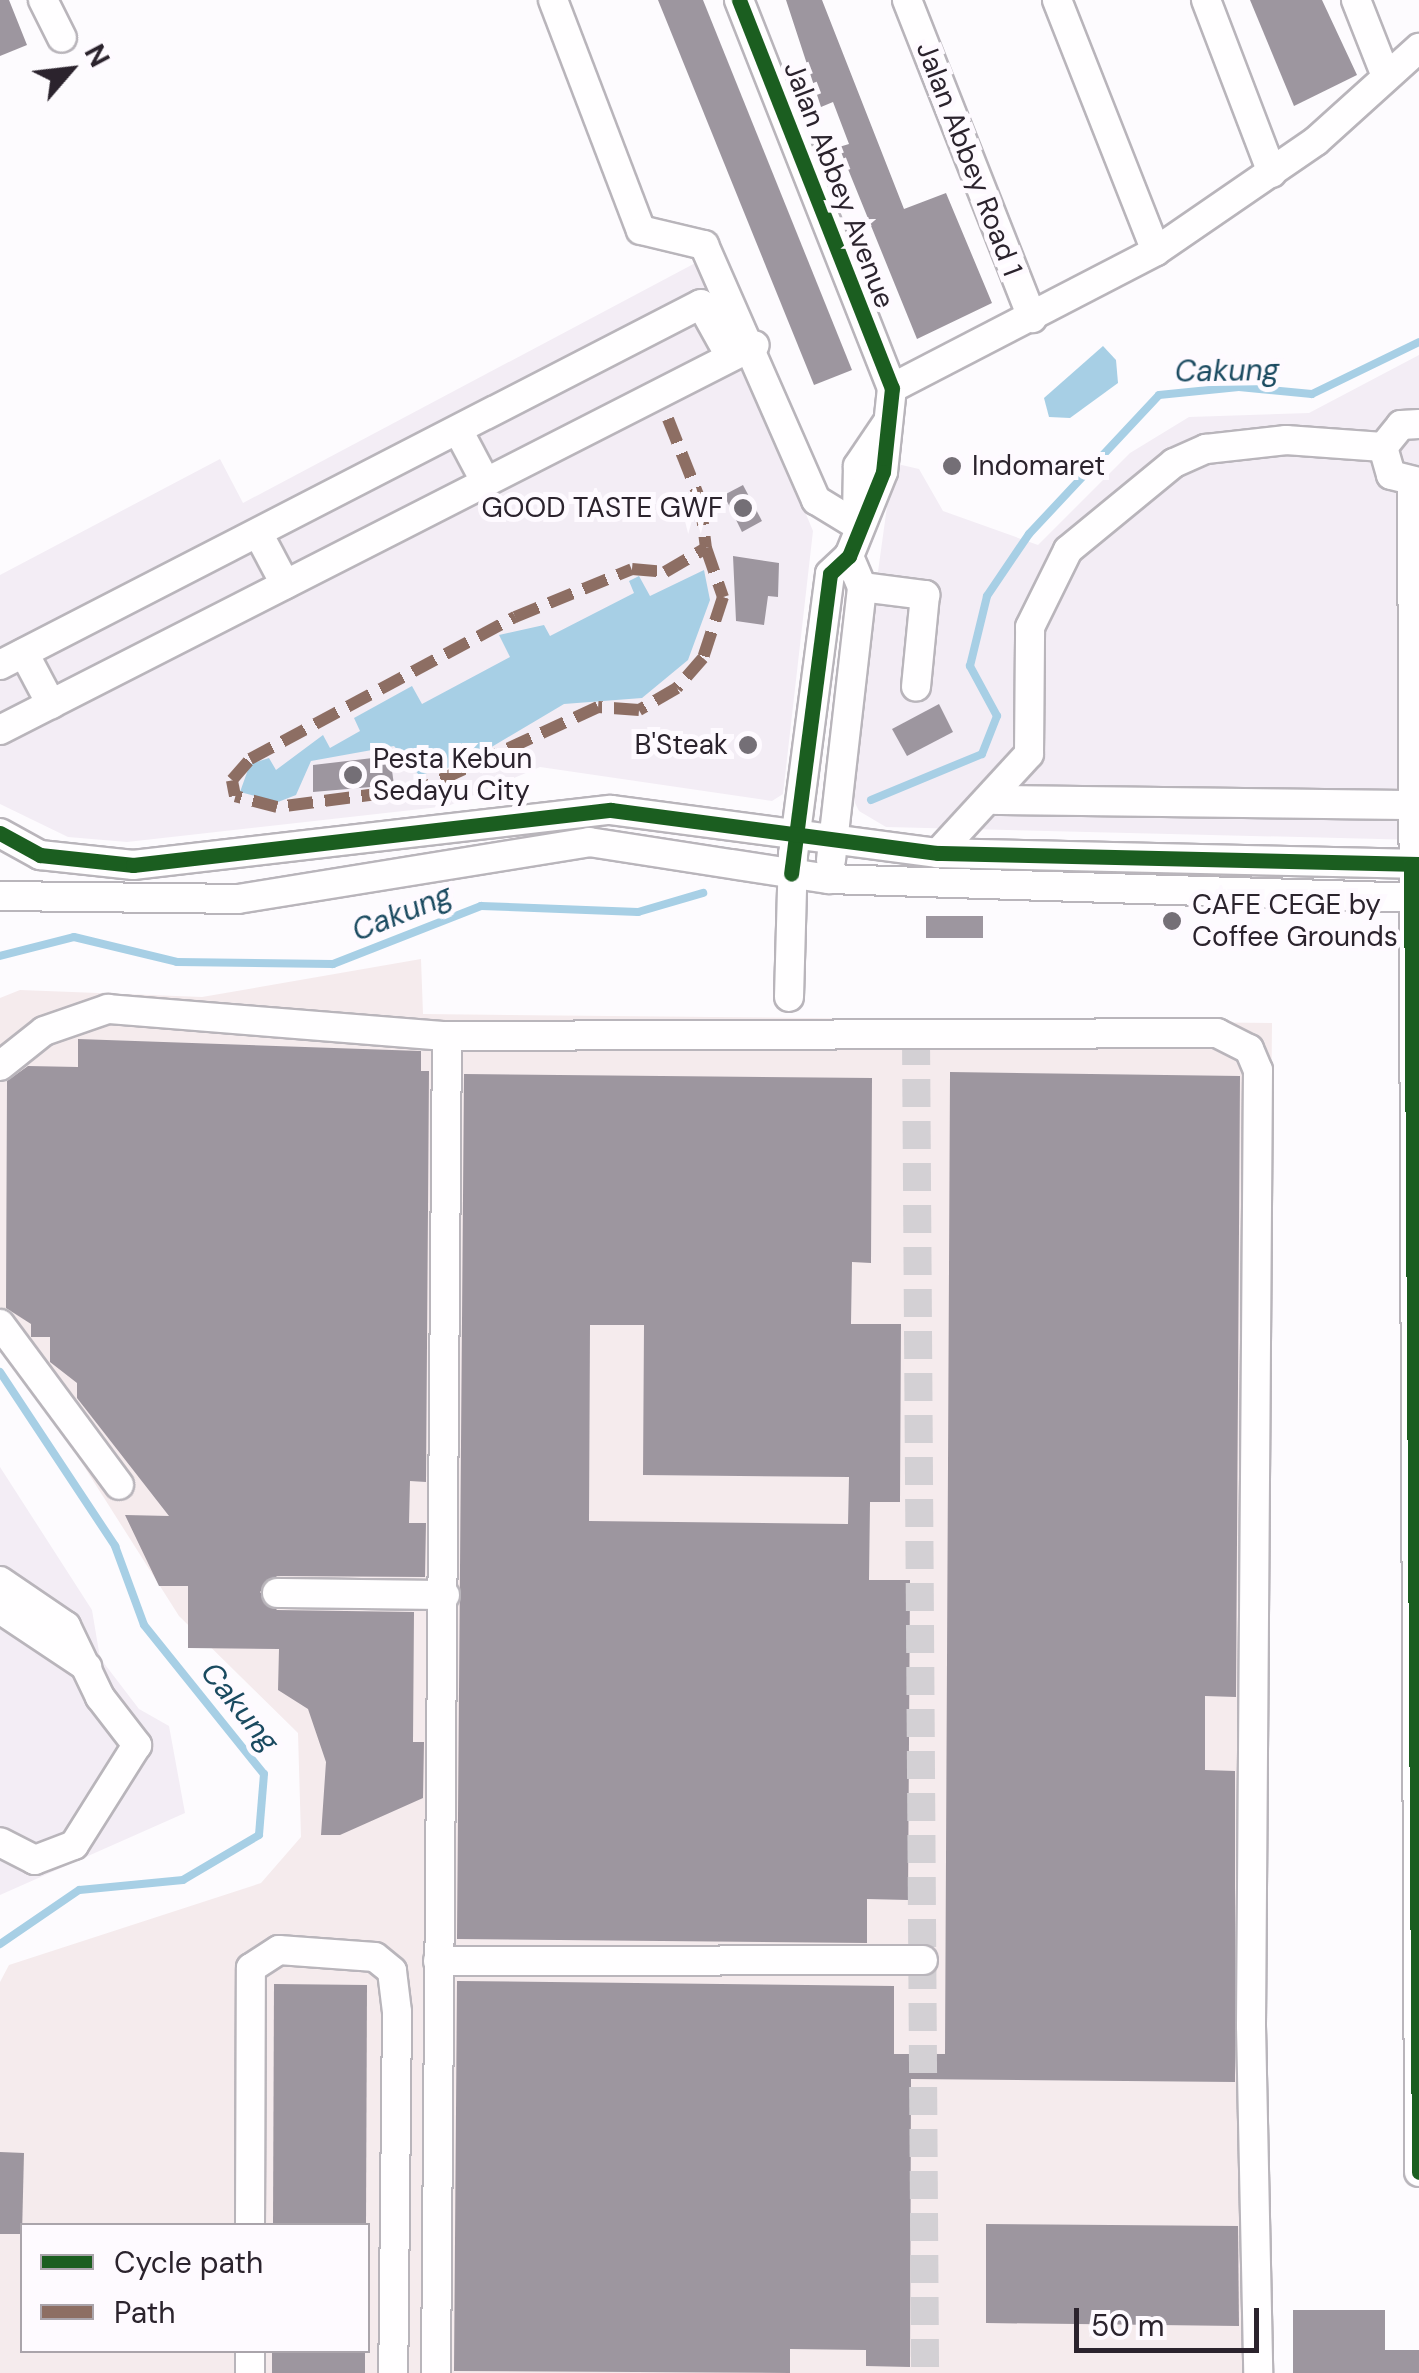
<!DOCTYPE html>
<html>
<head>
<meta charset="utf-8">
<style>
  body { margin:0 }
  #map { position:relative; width:1419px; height:2373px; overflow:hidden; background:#fdfbfe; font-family:"DM Sans",sans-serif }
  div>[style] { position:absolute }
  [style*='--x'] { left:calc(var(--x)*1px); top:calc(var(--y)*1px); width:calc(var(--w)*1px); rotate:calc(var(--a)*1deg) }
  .built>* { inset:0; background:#f3edf5 }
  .industrial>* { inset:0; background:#f5ebed }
  .water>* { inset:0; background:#a7cfe5 }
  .stream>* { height:8px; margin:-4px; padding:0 4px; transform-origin:4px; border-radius:4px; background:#a7cfe5 }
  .building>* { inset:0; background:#9d969f }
  .minor-tunnel>* { height:28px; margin-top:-14px; transform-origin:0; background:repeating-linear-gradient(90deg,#d3d0d4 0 28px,transparent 0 42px) }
  .roads { filter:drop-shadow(2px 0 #b9b5bb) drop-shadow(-2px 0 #b9b5bb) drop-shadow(0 2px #b9b5bb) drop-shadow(0 -2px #b9b5bb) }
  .minor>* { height:28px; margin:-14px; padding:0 14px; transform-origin:14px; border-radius:14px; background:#fffeff }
  .quiet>* { height:12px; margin-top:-6px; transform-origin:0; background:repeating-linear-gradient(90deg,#8d6e63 0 25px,transparent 0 37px) }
  .cycleway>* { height:15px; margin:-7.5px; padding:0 7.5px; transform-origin:7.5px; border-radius:7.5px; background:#1b5e20 }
  .dots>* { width:28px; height:28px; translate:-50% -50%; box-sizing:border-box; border:5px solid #fefaff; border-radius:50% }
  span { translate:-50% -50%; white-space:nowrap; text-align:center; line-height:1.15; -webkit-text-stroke:10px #fefaff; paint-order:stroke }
  .street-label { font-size:28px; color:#2b232d }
  .poi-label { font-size:28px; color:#2b232d }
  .left { translate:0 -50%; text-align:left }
  .right { translate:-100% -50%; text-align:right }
  .water-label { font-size:30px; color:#1a4a60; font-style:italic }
  .legend { position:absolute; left:20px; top:2223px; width:350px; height:130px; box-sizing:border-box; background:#fefaff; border:2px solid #aaa4ab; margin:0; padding:12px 18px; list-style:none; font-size:30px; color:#2b232d }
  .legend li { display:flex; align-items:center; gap:20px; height:50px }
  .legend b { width:50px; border:2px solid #aaa4ab }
  .north { position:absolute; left:20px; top:20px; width:100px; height:100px; -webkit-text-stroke:8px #fefaff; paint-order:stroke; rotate:62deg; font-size:28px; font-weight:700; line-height:40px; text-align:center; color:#2b232d }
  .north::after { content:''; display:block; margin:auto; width:35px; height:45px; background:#2b232d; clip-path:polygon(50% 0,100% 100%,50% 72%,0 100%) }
  .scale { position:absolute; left:1074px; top:2308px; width:185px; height:45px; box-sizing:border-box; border:5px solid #2b232d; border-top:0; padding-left:12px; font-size:30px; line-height:35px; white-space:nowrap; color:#2b232d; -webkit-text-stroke:8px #fefaff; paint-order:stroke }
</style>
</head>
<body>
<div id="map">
  <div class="built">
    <div style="clip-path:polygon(701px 260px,813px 531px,783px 794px,772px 801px,540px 767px,448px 806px,127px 842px,68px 837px,0 804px,0 575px,220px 459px,243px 503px)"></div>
    <div style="clip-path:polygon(1419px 355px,1419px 840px,886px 827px,859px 811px,848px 789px,893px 463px,919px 469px,943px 511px,1038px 545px,1130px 453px,1189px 417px,1309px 413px)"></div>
    <div style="clip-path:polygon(0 1467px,92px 1610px,100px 1658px,139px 1709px,169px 1726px,185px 1813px,0 1895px)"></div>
  </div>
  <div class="industrial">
    <div style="clip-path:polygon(evenodd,421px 959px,423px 1014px,1272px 1023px,1260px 2373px,0 2373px,0 1982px,9px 1965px,261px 1883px,301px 1837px,298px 1733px,179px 1616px,0 1334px,0 998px,20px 990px,202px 997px,421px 959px,22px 2226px,368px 2226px,368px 2350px,22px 2350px,22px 2226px)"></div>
  </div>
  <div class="water">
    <div style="clip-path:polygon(1103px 346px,1116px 360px,1118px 383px,1070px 418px,1049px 417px,1044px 398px)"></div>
    <div style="clip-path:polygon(704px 570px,710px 600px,688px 660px,642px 698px,564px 704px,463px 764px,419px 775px,394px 746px,311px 761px,296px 795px,278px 802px,240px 792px,250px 764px,269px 758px,276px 770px,323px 735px,330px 748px,360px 731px,354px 718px,412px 686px,422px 704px,510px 657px,499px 635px,544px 625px,550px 636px,634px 593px,629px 581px,639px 576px,650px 596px)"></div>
  </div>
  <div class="stream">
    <div style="--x:871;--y:800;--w:120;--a:-22.5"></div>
    <div style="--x:982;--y:754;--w:41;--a:-68.5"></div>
    <div style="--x:997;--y:716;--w:57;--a:-118.4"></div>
    <div style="--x:970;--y:666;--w:72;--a:-76.3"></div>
    <div style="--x:987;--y:596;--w:75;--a:-55.9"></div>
    <div style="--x:1029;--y:534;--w:190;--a:-46.9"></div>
    <div style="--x:1159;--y:395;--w:80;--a:-5.7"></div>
    <div style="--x:1239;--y:387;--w:73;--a:5.5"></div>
    <div style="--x:1312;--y:394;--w:119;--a:-25.9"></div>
    <div style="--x:0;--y:956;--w:76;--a:-14.4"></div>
    <div style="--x:74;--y:937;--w:106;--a:13.6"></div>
    <div style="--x:177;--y:962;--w:156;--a:0.7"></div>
    <div style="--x:333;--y:964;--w:159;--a:-21.4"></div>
    <div style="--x:481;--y:906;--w:157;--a:2.2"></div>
    <div style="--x:638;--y:912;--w:68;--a:-16.3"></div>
    <div style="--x:0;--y:1372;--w:209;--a:56.5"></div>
    <div style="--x:115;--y:1546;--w:84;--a:69.8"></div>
    <div style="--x:144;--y:1625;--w:191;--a:51.2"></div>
    <div style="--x:264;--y:1774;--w:61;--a:94.7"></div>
    <div style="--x:259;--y:1835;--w:88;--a:149.4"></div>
    <div style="--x:183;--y:1880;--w:104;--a:174.5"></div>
    <div style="--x:79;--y:1890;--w:96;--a:145.6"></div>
  </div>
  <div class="building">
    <div style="clip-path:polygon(0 0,9px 0,27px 45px,0 56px)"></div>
    <div style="clip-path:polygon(658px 0,703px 0,852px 370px,814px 385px)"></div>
    <div style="clip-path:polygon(786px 0,822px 0,904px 209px,946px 193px,992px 303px,917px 339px,839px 147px,849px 144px,833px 102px,821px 107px)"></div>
    <div style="clip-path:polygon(1250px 0,1322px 0,1357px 75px,1294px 106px)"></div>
    <div style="clip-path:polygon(743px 485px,762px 521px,742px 532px,724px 495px)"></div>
    <div style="clip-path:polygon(733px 556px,779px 563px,778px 597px,768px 596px,764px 625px,736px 621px)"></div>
    <div style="clip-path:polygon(939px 704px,953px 732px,907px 756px,892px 729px)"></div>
    <div style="clip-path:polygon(390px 756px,394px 785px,313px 792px,313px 765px)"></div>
    <div style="clip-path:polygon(926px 916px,983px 916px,983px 938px,926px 938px)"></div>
    <div style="clip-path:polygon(78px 1039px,421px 1051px,421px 1071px,429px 1071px,426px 1482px,410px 1481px,409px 1523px,426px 1523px,425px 1577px,277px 1576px,260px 1592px,277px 1610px,414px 1612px,413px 1742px,424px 1742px,423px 1798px,340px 1835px,321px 1835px,326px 1762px,308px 1709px,278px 1690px,279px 1649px,188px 1648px,188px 1586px,159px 1586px,125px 1515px,169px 1516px,77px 1398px,77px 1383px,50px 1362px,50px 1337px,31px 1337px,31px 1324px,6px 1308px,7px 1081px,28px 1066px,78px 1067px)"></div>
    <div style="clip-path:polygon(950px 1072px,1240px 1076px,1236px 1697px,1205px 1696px,1205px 1770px,1235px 1771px,1235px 2082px,911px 2079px,910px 2367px,866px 2366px,866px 2350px,790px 2349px,790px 2373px,454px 2371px,457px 1981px,894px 1986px,894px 2054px,945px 2054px)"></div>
    <div style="clip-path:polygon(evenodd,464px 1074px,872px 1078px,871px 1263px,852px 1262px,851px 1324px,901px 1324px,900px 1502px,870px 1502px,869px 1580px,910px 1580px,908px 1900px,867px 1899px,867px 1943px,457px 1939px,464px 1074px,590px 1325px,644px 1325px,643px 1475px,849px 1477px,848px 1524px,589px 1521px,590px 1325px)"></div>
    <div style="clip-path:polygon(274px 1984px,367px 1985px,366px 2226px,273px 2226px)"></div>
    <div style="clip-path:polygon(0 2152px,24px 2153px,22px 2234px,0 2234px)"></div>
    <div style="clip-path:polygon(986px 2224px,1238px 2226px,1239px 2326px,986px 2323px)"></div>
    <div style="clip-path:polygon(1293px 2310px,1385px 2310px,1385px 2350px,1419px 2350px,1419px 2373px,1293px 2373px)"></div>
    <div style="clip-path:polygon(272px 2350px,365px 2350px,365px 2373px,272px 2373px)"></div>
  </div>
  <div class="minor-tunnel">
    <div style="--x:916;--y:1037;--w:1336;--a:89.61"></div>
  </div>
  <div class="roads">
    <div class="minor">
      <div style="--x:43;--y:0;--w:42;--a:63.4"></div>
      <div style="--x:553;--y:0;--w:246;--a:69.1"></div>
      <div style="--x:641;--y:230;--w:65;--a:13.4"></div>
      <div style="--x:704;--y:245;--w:279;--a:66.3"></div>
      <div style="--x:816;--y:500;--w:48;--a:31.4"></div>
      <div style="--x:739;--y:0;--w:417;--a:68.5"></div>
      <div style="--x:892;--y:388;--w:84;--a:96.1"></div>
      <div style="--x:883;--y:472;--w:91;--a:112"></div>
      <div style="--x:849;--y:556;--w:26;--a:137"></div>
      <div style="--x:830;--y:574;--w:282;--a:97.5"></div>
      <div style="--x:793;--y:854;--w:143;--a:91.6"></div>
      <div style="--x:907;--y:0;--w:342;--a:68.5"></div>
      <div style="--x:1057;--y:0;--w:270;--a:68.5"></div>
      <div style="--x:1206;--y:0;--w:185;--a:69.1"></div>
      <div style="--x:1356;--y:0;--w:82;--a:68.5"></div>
      <div style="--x:892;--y:388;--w:297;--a:-27.4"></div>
      <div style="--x:1156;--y:251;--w:194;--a:-34.5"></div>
      <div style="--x:1316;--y:141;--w:139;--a:-42.1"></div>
      <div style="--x:1419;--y:424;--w:18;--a:177"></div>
      <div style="--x:1401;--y:425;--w:28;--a:129"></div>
      <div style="--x:1383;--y:447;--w:29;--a:74"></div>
      <div style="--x:1391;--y:475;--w:29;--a:14"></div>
      <div style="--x:458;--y:430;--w:58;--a:62.1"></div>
      <div style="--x:1412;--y:483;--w:1689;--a:89.76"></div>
      <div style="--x:857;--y:517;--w:51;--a:-88.9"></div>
      <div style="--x:858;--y:466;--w:52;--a:-56"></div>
      <div style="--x:258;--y:533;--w:58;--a:62.1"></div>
      <div style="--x:862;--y:587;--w:64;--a:7.2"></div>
      <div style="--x:925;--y:595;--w:92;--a:95.6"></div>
      <div style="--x:24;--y:653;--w:58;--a:62.1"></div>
      <div style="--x:0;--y:665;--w:788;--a:-27.25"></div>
      <div style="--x:701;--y:304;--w:60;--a:60.9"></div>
      <div style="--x:0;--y:730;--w:847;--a:-27.02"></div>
      <div style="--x:995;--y:800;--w:416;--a:0.7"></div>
      <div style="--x:0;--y:833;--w:46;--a:28.8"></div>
      <div style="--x:40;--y:855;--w:94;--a:6.1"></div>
      <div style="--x:133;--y:865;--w:481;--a:-6.6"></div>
      <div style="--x:611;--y:810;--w:330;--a:7.5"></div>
      <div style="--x:938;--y:853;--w:481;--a:1.3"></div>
      <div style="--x:938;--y:853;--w:134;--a:-47.4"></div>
      <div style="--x:1029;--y:754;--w:127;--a:-89.5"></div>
      <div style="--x:1030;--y:627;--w:86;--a:-63.7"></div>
      <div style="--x:1068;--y:550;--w:137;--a:-39.4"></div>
      <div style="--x:1174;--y:463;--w:35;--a:-24"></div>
      <div style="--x:1206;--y:449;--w:81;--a:-6.4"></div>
      <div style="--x:1286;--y:440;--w:97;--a:4.1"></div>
      <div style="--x:831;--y:860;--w:275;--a:-83.5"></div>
      <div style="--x:862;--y:587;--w:34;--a:-113"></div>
      <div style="--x:0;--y:896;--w:238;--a:0.7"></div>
      <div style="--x:238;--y:899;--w:356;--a:-9.2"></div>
      <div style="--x:589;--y:842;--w:243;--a:8.8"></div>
      <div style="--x:829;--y:879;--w:590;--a:1.84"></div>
      <div style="--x:0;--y:1066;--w:56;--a:-38.5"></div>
      <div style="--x:44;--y:1031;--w:68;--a:-19"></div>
      <div style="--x:108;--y:1009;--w:340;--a:4.6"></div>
      <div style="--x:447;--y:1036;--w:770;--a:-0.22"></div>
      <div style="--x:1217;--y:1033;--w:36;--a:27"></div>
      <div style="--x:1249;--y:1049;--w:23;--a:67"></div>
      <div style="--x:1258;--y:1070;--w:956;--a:90.42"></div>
      <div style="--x:1251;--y:2026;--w:347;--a:88.8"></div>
      <div style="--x:0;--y:1324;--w:200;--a:53.5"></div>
      <div style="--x:0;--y:1581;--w:80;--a:34.3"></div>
      <div style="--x:66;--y:1626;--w:79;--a:64.4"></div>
      <div style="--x:100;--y:1697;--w:61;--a:52.4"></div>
      <div style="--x:137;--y:1745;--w:118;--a:122.2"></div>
      <div style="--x:74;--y:1845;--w:42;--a:159"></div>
      <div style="--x:35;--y:1860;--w:39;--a:-153"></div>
      <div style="--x:277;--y:1593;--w:168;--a:0.7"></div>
      <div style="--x:0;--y:1609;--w:105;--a:33.7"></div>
      <div style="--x:438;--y:1961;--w:485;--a:-0.1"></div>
      <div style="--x:250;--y:2226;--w:258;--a:-89.8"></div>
      <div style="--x:251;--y:1968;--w:33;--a:-33"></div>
      <div style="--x:279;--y:1950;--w:96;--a:4.2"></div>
      <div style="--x:375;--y:1957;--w:22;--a:39"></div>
      <div style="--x:392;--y:1971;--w:41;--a:83"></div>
      <div style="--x:397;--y:2012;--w:361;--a:90.6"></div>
      <div style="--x:250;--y:2373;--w:23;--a:-90"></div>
      <div style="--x:436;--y:2373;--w:1337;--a:-89.53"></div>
    </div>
  </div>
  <div class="quiet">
    <div style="--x:668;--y:419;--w:87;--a:68.4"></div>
    <div style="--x:700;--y:500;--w:48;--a:82.9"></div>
    <div style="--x:706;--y:548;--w:52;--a:70.9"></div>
    <div style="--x:723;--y:597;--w:64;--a:108.2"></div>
    <div style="--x:703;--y:658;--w:40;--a:131"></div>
    <div style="--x:677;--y:688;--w:44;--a:149.9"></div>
    <div style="--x:639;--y:710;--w:41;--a:-175.8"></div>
    <div style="--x:598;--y:707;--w:193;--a:155.2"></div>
    <div style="--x:423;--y:788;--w:147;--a:172.6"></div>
    <div style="--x:277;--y:807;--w:43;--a:-165.3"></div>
    <div style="--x:235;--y:796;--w:16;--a:-101"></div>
    <div style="--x:232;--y:780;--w:28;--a:-49"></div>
    <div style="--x:250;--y:759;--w:301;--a:-28.2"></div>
    <div style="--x:515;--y:617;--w:126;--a:-22.3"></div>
    <div style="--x:632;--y:569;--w:33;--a:5"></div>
    <div style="--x:665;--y:572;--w:48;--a:-30.3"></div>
  </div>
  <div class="cycleway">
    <div style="--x:739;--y:0;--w:417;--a:68.5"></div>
    <div style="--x:892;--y:388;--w:84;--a:96.1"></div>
    <div style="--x:883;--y:472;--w:91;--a:112"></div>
    <div style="--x:849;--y:556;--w:26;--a:137"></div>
    <div style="--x:830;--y:574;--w:302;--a:97.4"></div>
    <div style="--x:0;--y:833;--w:46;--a:28.8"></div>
    <div style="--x:40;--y:855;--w:94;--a:6.1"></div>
    <div style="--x:133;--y:865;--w:481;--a:-6.6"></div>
    <div style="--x:611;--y:810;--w:330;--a:7.5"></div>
    <div style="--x:938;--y:853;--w:481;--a:1.3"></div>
    <div style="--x:1411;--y:864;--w:1308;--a:89.65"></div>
  </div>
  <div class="dots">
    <div style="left:952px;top:466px;background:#746f76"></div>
    <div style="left:743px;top:508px;background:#746f76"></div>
    <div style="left:748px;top:745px;background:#746f76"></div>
    <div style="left:353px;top:775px;background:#746f76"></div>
    <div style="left:1172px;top:921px;background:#746f76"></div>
  </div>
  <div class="street-label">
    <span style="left:969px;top:159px;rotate:69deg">Jalan Abbey Road 1</span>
    <span style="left:839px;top:185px;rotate:69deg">Jalan Abbey Avenue</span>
  </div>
  <div class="poi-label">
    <span class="left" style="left:972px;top:466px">Indomaret</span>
    <span class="right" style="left:723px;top:508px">GOOD TASTE GWF</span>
    <span class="right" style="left:728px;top:745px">B'Steak</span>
    <span class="left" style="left:373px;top:775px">Pesta Kebun<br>Sedayu City</span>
    <span class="left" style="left:1192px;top:921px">CAFE CEGE by<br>Coffee Grounds</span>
  </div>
  <div class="water-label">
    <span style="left:1227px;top:371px;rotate:-1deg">Cakung</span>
    <span style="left:402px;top:913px;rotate:-22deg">Cakung</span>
    <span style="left:240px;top:1707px;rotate:51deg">Cakung</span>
  </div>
  <ul class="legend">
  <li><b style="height:12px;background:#1b5e20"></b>Cycle path</li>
  <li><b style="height:12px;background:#8d6e63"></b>Path</li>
  </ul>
  <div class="north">N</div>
  <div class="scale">50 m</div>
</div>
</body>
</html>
